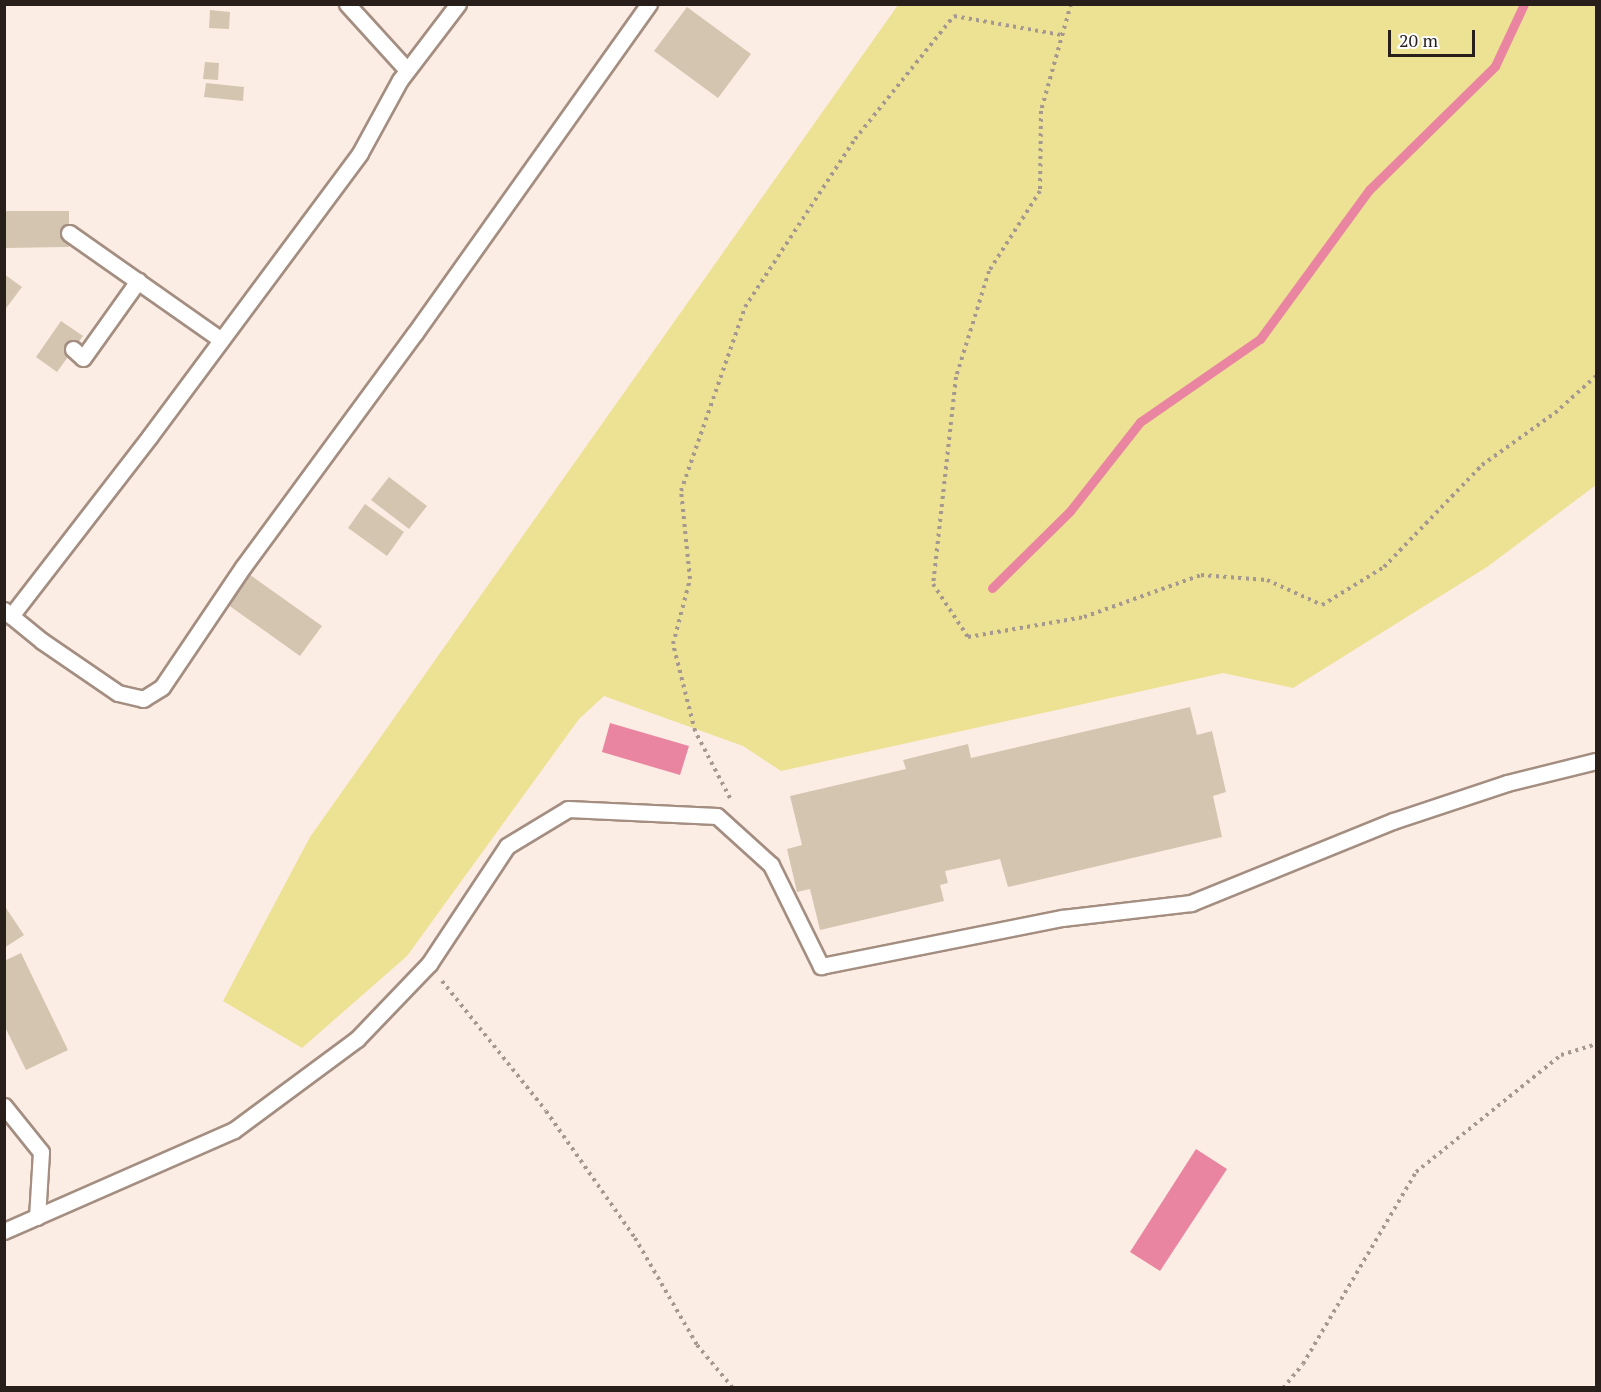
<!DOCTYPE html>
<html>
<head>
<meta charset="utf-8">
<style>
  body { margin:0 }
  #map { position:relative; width:1601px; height:1392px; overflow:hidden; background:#fcede4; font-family:"PT Serif",serif }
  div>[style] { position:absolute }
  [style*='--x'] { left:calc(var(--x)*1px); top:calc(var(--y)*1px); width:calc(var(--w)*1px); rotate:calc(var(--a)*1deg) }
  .green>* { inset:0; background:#ede193 }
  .water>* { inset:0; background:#e985a1 }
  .stream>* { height:9px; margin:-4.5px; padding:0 4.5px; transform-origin:4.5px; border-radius:4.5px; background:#e985a1 }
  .building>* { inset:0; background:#d4c5b0 }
  .path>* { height:4px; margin-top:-2px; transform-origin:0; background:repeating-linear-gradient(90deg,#a49890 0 3px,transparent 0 7.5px) }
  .roads { filter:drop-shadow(2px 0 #a48e81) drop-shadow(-2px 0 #a48e81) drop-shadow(0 2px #a48e81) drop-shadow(0 -2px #a48e81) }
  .service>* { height:15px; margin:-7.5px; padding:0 7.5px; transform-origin:7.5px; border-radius:7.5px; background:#fff }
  span { translate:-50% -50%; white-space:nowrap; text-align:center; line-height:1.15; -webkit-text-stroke:4.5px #fff; paint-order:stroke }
  .frame { position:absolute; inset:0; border:6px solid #281f1a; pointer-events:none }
  .scale { position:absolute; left:1388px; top:30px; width:87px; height:27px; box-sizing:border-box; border:3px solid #281f1a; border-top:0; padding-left:8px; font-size:18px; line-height:21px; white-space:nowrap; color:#281f1a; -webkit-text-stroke:4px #fff; paint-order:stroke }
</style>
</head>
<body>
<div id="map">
  <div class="green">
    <div style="clip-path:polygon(898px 5px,1596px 5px,1596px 485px,1487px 567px,1293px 688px,1223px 673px,781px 771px,743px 746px,604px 696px,579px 719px,407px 956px,302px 1048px,223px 1001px,310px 837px)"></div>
  </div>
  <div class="water">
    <div style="clip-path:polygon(610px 723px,689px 746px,680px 775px,602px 752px)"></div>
    <div style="clip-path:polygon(1196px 1149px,1227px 1169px,1160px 1271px,1130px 1252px)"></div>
  </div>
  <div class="stream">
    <div style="--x:992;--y:588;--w:110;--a:-44.6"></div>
    <div style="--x:1070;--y:511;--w:113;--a:-51.8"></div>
    <div style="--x:1140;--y:422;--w:146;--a:-34.7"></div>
    <div style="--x:1260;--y:339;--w:185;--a:-53.8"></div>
    <div style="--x:1369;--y:190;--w:177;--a:-44.5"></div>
    <div style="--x:1495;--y:66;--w:68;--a:-64.9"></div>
  </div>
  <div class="building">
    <div style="clip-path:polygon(687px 7px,751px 54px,718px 98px,654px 51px)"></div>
    <div style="clip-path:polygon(210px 10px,230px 12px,229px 29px,209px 28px)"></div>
    <div style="clip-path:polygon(205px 62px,219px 63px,218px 80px,203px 79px)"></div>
    <div style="clip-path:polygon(206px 83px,244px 87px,243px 101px,204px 97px)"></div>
    <div style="clip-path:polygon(4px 211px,69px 211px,69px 247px,4px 248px)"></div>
    <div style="clip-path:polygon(4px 274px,22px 287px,4px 311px)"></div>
    <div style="clip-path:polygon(61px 321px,83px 336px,57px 372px,36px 357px)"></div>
    <div style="clip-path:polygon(389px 477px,427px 506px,409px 529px,371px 500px)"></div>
    <div style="clip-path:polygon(365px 504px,404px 532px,387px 556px,348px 528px)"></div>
    <div style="clip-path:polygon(246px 572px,322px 626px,300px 656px,224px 602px)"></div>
    <div style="clip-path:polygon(1190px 707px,1197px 735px,1212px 731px,1226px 792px,1213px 796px,1222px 837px,1008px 887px,1000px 859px,945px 871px,948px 883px,940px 885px,944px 901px,820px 930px,810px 889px,797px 892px,787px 849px,802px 845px,790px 796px,906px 769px,903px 760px,968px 744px,971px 758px)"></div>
    <div style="clip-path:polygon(4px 905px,24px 935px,4px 948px)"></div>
    <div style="clip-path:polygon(21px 953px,68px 1050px,26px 1070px,4px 1025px,4px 961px)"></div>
  </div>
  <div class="path">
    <div style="--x:1071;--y:4;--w:111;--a:105.7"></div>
    <div style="--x:1041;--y:111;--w:80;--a:90.7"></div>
    <div style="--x:1040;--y:191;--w:95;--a:122.5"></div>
    <div style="--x:989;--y:271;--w:111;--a:107.3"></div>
    <div style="--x:956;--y:377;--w:208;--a:96.3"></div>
    <div style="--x:933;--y:584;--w:64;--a:56.6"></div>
    <div style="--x:968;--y:637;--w:118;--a:-9.8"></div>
    <div style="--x:1084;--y:617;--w:124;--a:-19.7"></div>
    <div style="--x:1201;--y:575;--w:66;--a:4.3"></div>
    <div style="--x:1267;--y:580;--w:60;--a:24.4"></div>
    <div style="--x:1322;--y:605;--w:73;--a:-31.5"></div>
    <div style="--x:1384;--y:567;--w:141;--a:-46.1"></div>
    <div style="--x:1482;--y:465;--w:90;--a:-35.5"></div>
    <div style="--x:1555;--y:413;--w:55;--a:-42.1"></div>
    <div style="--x:730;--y:798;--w:76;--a:-117.6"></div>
    <div style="--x:695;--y:731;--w:90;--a:-104.2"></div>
    <div style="--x:673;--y:644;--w:67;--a:-75.3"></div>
    <div style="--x:690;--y:579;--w:88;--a:-95.8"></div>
    <div style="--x:681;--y:491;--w:195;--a:-70.8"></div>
    <div style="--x:745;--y:307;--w:201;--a:-56.8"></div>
    <div style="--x:855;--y:139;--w:158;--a:-51.2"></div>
    <div style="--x:954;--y:16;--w:110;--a:10"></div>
    <div style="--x:442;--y:981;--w:166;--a:51.3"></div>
    <div style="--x:546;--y:1111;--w:155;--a:55"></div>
    <div style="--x:635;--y:1238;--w:124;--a:59.9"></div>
    <div style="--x:697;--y:1345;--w:56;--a:50.1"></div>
    <div style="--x:1283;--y:1388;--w:31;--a:-50"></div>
    <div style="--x:1303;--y:1364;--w:223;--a:-59.5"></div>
    <div style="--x:1416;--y:1172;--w:186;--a:-38.9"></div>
    <div style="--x:1561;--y:1055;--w:37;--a:-17"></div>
  </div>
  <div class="roads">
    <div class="service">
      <div style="--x:347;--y:4;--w:89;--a:47.7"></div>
      <div style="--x:69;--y:233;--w:186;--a:35.1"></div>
      <div style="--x:73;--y:349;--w:13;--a:42"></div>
      <div style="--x:83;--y:358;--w:95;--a:-54.5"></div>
      <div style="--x:4;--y:610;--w:49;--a:39.2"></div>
      <div style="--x:42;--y:641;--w:92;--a:34.4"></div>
      <div style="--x:118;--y:693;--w:26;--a:13"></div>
      <div style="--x:143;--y:699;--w:22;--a:-32"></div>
      <div style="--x:162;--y:687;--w:145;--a:-56"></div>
      <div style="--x:243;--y:567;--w:290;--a:-53.7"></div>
      <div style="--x:415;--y:333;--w:404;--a:-54.6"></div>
      <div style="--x:11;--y:616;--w:227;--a:-52.3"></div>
      <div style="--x:150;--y:436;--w:352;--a:-53.4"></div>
      <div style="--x:360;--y:153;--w:83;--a:-61.3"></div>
      <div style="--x:400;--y:80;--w:96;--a:-52.7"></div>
      <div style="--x:4;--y:1106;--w:59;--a:51.2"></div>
      <div style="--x:41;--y:1152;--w:65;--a:93.5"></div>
      <div style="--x:4;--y:1231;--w:251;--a:-23.7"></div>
      <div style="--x:234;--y:1130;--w:153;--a:-36.5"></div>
      <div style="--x:357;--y:1039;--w:104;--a:-46.2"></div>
      <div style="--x:429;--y:964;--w:141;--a:-56.5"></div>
      <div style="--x:507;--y:846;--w:71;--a:-31.2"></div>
      <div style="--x:568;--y:809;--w:149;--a:2.7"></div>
      <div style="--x:717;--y:816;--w:73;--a:42.2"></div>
      <div style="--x:771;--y:865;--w:113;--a:63.7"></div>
      <div style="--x:821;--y:966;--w:246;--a:-11.3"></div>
      <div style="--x:1062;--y:918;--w:130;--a:-6.6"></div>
      <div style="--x:1191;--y:903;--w:218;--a:-22.1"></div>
      <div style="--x:1393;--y:821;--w:120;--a:-18.4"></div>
      <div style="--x:1507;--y:783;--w:92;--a:-13.9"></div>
    </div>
  </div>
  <div class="frame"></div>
  <div class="scale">20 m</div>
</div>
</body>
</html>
